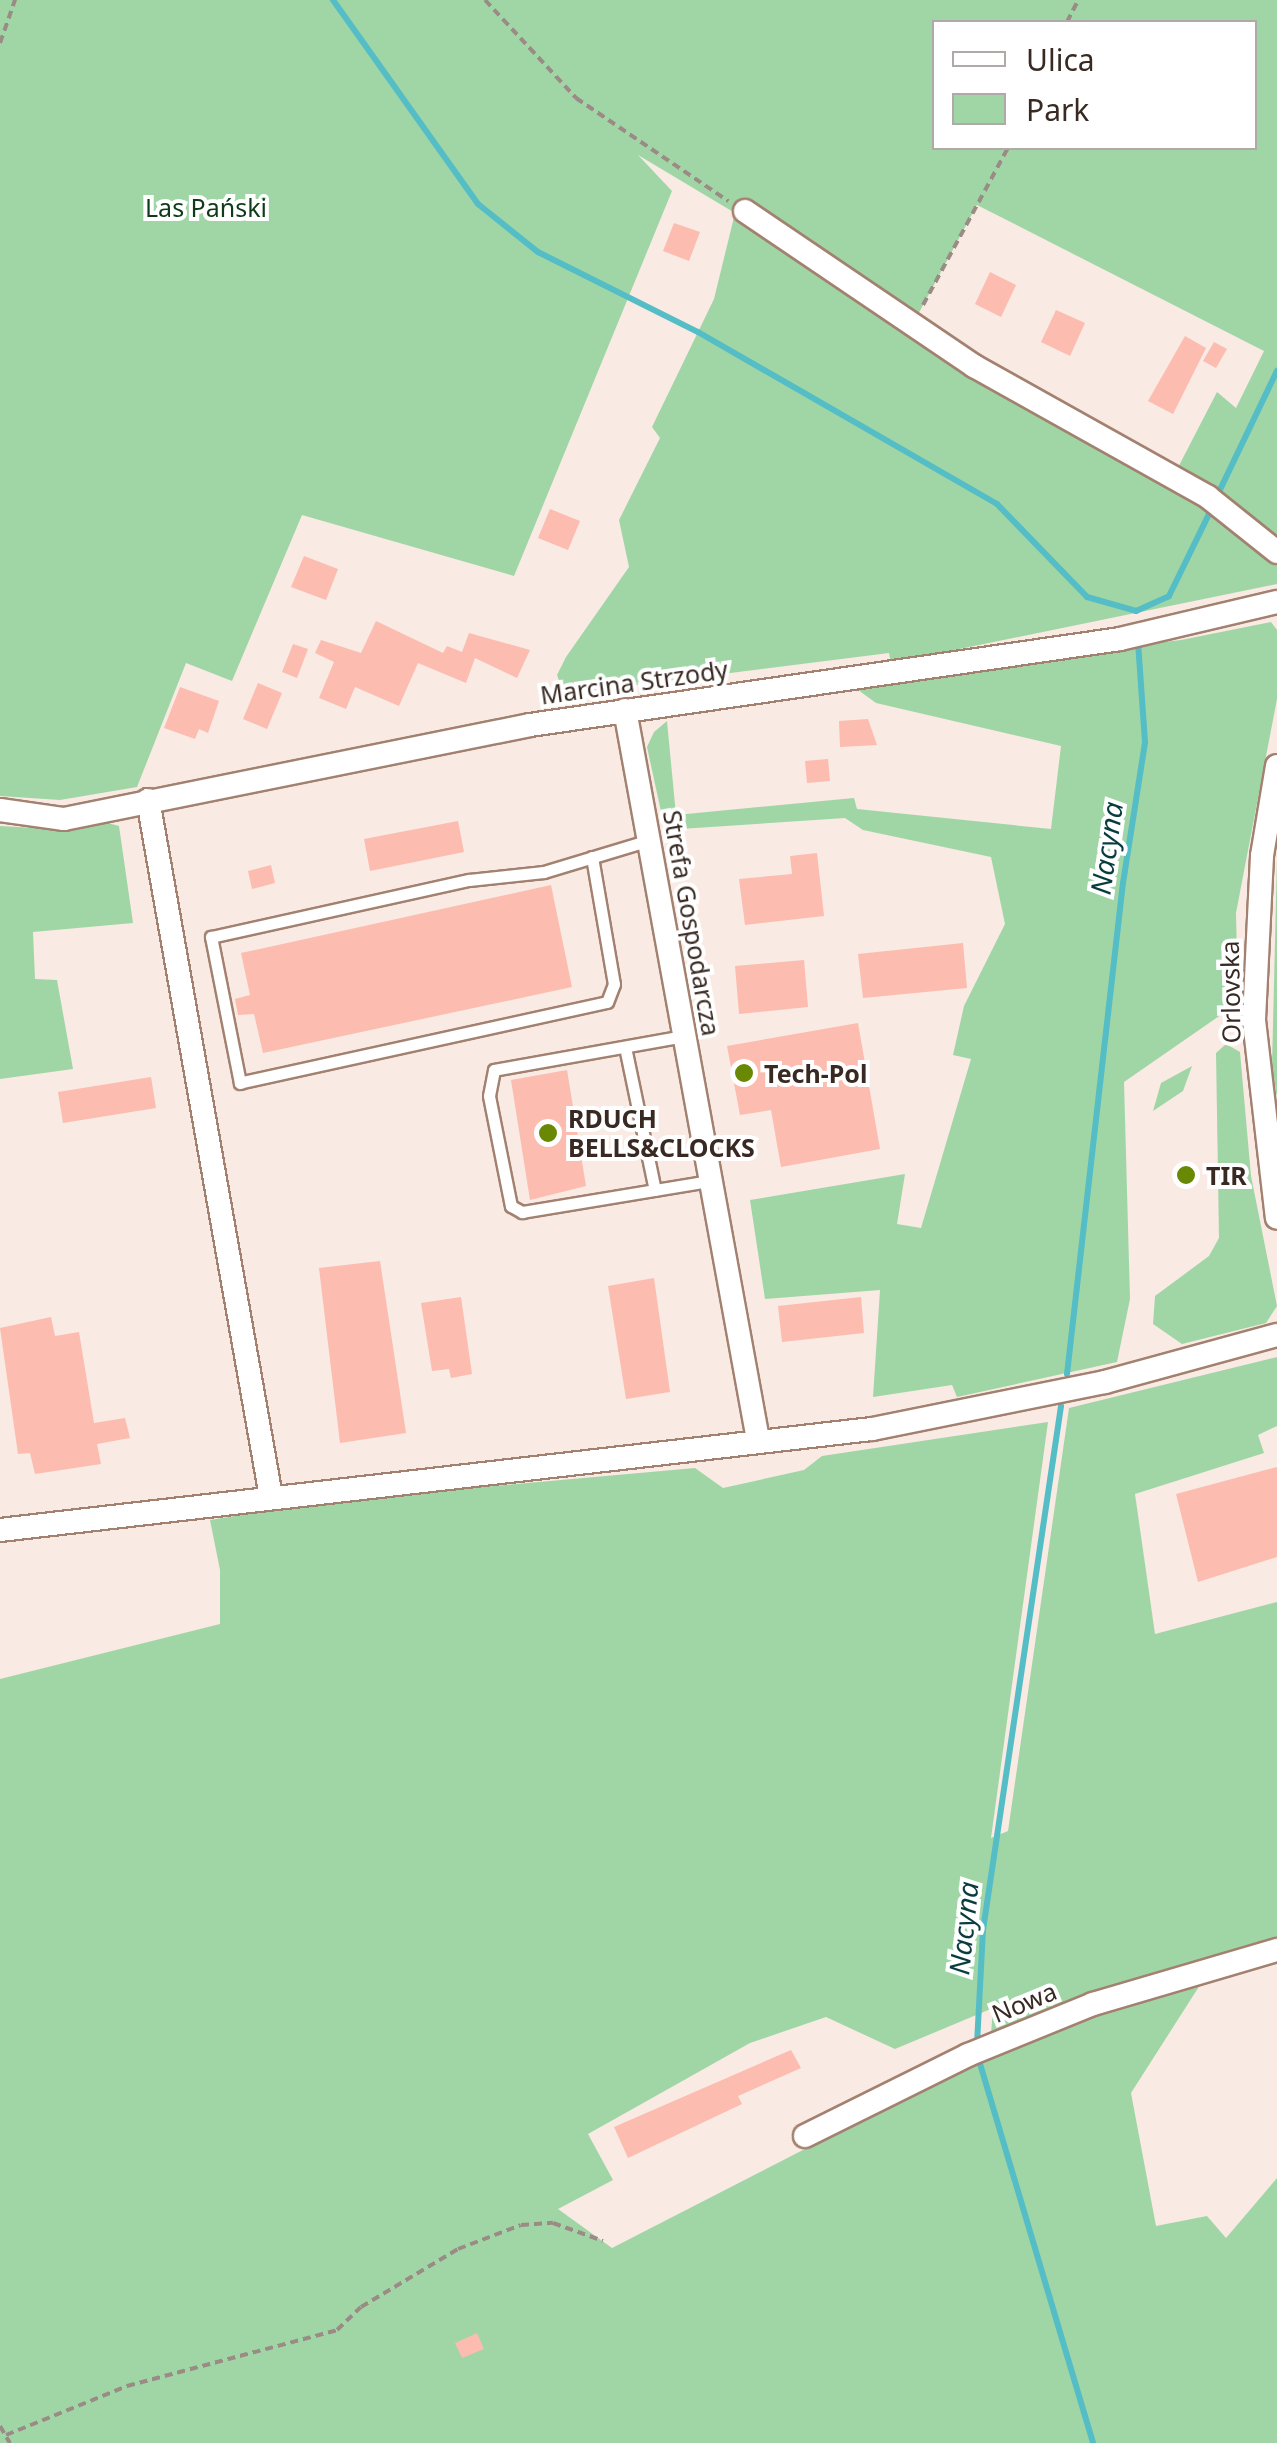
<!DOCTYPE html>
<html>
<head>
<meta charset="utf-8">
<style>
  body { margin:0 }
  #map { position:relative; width:1277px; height:2443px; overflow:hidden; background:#f9eae3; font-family:"Noto Sans",sans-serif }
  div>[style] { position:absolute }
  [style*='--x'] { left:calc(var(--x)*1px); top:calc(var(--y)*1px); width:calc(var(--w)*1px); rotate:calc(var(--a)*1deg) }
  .green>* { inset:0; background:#a0d6a6 }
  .stream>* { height:6px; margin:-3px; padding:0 3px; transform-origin:3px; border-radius:3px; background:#55bdc5 }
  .building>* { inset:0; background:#fcbcb0 }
  .path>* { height:4px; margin-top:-2px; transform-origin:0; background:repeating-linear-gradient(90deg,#9a8c85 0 8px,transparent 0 13px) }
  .roads { filter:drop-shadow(2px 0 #a38170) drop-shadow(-2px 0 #a38170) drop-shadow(0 2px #a38170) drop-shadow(0 -2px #a38170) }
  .service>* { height:11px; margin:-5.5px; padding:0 5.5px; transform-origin:5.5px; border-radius:5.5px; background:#fff }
  .minor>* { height:22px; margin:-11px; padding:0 11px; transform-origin:11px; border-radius:11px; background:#fff }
  .dots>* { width:28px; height:28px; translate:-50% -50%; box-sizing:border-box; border:5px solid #fff; border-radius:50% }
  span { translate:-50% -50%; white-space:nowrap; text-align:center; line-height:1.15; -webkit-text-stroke:8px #fff; paint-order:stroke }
  .park-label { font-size:25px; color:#0f3b19 }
  .street-label { font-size:25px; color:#382a23 }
  .poi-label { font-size:25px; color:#382a23; font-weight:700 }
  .left { translate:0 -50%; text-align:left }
  .water-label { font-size:28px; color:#093c3f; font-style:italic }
  .legend { position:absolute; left:932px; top:20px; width:325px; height:130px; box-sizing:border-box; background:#fff; border:2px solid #afaaa7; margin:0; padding:12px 18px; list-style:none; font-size:30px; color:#382a23 }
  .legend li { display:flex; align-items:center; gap:20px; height:50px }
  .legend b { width:50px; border:2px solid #afaaa7 }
</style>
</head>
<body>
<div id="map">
  <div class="green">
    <div style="clip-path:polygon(evenodd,0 0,1277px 0,1277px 584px,891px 663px,889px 653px,564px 694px,557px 675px,566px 657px,629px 567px,619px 520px,660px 438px,652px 427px,714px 299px,735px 213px,638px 155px,672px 191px,514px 576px,302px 515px,232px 681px,186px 663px,137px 787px,60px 800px,0 796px,0 0,934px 22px,1254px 22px,1254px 148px,934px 148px,934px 22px,0 0,977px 205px,1264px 351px,1236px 408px,1217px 392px,1170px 483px,914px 322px,977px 205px)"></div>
    <div style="clip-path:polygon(1271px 622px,1277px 630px,1277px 699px,1236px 913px,1238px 1003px,1124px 1082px,1130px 1299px,1117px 1362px,957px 1397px,952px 1385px,873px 1397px,880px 1290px,765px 1299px,750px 1200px,905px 1174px,897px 1224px,921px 1228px,971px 1059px,953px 1055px,964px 1006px,1005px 924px,991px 857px,863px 830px,845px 818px,665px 830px,647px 747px,654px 732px,667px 721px,676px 815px,854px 798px,857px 809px,1051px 829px,1061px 746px,876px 703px,843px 679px,1181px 640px)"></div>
    <div style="clip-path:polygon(108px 823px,119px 826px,133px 923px,33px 932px,35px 979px,57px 980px,73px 1069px,0 1079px,0 826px,70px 830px)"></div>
    <div style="clip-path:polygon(1277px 859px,1277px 1098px,1272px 1066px)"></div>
    <div style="clip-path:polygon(1226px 1044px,1240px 1052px,1251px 1176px,1277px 1306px,1266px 1323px,1182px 1344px,1153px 1324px,1155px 1296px,1209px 1256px,1219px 1238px,1216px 1053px)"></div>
    <div style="clip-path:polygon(1192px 1066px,1183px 1091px,1153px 1111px,1161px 1083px)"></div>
    <div style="clip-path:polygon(1277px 1357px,1277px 1426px,1258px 1435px,1264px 1453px,1135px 1494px,1155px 1634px,1277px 1602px,1277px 1939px,991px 2034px,993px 2008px,895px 2049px,826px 2017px,750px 2043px,588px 2134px,613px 2180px,558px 2209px,612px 2248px,984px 2057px,1092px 2011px,1200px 1985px,1131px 2093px,1156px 2226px,1207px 2216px,1226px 2238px,1277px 2178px,1277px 2443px,0 2443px,0 1679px,220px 1624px,220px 1570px,210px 1520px,327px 1501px,695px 1468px,723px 1488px,804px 1470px,822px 1456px,1048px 1422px,991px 1838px,1008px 1831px,1069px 1408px)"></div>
  </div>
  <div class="stream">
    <div style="--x:333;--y:0;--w:250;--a:54.6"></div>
    <div style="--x:478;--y:204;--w:77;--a:38.7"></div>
    <div style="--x:538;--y:252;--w:179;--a:26.6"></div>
    <div style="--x:698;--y:332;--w:345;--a:29.9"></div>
    <div style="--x:997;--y:504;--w:129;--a:45.9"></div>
    <div style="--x:1087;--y:597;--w:51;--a:15.9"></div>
    <div style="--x:1217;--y:496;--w:139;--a:-64.4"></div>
    <div style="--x:1136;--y:611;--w:36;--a:-24"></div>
    <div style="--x:1169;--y:596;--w:98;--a:-64"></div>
    <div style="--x:1067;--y:1374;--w:494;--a:-83.5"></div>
    <div style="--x:1123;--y:883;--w:143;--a:-81.1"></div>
    <div style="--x:1145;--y:742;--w:100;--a:-94"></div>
    <div style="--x:977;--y:2044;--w:114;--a:-87"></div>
    <div style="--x:983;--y:1930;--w:530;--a:-81.53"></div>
    <div style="--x:978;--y:2057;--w:403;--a:73.4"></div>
  </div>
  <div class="building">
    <div style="clip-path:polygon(674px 223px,700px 232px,689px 261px,663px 251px)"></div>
    <div style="clip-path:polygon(990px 272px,1016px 285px,1001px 317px,975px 304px)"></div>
    <div style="clip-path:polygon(1056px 310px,1085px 323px,1070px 356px,1041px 342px)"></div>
    <div style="clip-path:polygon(1185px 336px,1206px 348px,1173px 414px,1148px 401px)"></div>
    <div style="clip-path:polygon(1214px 342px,1227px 349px,1216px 368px,1203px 361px)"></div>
    <div style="clip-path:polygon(550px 509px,580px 521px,568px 550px,538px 538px)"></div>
    <div style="clip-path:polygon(304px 556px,338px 569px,326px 600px,291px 587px)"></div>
    <div style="clip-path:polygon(376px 621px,443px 653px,447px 646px,462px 652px,469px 633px,530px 650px,517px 678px,475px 658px,466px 683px,418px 663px,399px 706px,355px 687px,346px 709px,319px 698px,334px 662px,315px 653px,321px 640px,361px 653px)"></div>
    <div style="clip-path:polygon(293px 644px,308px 649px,297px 678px,282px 672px)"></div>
    <div style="clip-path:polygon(258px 683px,282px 693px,267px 729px,243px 719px)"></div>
    <div style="clip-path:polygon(180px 687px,219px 701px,208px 733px,199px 729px,195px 739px,164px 728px)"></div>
    <div style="clip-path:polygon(868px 719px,877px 745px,840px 747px,839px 721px)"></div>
    <div style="clip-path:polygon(828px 759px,830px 781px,807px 783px,805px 761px)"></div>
    <div style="clip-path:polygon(458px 821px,464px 852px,370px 871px,364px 839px)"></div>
    <div style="clip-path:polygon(817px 853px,824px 916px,745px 925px,739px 879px,792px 874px,790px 856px)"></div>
    <div style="clip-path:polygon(271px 865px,275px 883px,252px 889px,248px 871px)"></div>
    <div style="clip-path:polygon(551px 885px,572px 987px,263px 1053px,254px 1014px,238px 1015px,235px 999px,250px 995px,241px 953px)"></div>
    <div style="clip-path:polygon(963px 943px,967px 988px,863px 998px,858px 954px)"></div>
    <div style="clip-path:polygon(804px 960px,808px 1007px,739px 1014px,735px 966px)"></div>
    <div style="clip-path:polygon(858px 1023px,880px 1149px,781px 1167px,771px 1110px,740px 1115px,727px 1046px)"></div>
    <div style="clip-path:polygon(567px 1070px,586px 1186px,530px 1200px,511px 1080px)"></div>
    <div style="clip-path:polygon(151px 1077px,156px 1108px,63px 1123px,58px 1092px)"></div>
    <div style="clip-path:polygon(380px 1261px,406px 1433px,340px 1443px,319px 1268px)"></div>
    <div style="clip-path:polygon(654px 1278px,670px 1392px,626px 1399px,608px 1286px)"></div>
    <div style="clip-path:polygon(461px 1297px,472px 1374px,451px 1378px,449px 1369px,432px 1371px,421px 1303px)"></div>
    <div style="clip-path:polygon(861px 1297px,864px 1333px,782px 1342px,778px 1306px)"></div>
    <div style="clip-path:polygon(51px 1317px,55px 1336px,79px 1332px,94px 1423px,125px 1418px,130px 1438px,97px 1444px,101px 1464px,35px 1474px,30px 1453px,18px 1454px,0 1328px)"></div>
    <div style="clip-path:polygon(1277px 1467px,1277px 1557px,1198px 1582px,1176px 1494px)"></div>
    <div style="clip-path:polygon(791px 2050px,801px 2068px,738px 2096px,742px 2104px,628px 2158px,614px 2127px)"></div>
    <div style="clip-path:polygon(477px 2333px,484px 2349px,462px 2358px,455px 2343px)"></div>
  </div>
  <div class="path">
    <div style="--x:485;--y:0;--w:134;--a:47.1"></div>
    <div style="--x:576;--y:98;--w:184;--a:34.1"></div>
    <div style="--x:1067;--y:22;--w:25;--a:-63"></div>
    <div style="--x:0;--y:43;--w:46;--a:-70.8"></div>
    <div style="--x:923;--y:305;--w:179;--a:-61.6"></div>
    <div style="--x:0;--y:2426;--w:20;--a:60"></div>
    <div style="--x:6;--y:2435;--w:131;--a:-22"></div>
    <div style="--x:127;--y:2386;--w:217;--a:-14.9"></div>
    <div style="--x:337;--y:2330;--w:33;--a:-44"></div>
    <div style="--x:361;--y:2307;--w:113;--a:-30.9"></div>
    <div style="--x:458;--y:2249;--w:67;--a:-20.9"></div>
    <div style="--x:521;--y:2225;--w:32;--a:-4"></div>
    <div style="--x:553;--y:2223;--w:53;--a:19.8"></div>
  </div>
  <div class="roads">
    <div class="service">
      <div style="--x:592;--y:857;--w:129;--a:80.2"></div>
      <div style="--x:614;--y:984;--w:19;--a:111"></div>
      <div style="--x:607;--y:1002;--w:376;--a:167.6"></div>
      <div style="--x:240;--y:1083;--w:149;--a:-101.2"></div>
      <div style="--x:211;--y:937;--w:264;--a:-12.5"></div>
      <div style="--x:469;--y:880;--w:75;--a:-6.1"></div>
      <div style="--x:544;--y:872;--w:110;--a:-16.9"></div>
      <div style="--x:684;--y:1036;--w:193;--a:169.9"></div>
      <div style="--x:494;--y:1070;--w:26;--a:101"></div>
      <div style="--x:489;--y:1096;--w:112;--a:78.7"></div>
      <div style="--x:511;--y:1206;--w:13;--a:29"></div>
      <div style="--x:522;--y:1212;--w:191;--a:-9.4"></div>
      <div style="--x:625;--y:1047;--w:146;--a:78.2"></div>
    </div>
    <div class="minor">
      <div style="--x:745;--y:211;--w:277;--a:34.1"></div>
      <div style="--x:974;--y:366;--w:268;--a:29.2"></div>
      <div style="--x:1208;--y:497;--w:88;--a:38.6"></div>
      <div style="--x:625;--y:710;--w:742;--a:79.67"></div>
      <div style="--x:1277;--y:766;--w:91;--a:99.5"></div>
      <div style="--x:1262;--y:856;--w:164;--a:92.8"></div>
      <div style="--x:1254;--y:1020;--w:199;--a:83.4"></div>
      <div style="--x:148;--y:800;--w:708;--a:79.99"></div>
      <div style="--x:0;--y:810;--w:65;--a:8"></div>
      <div style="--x:64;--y:819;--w:475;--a:-11.4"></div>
      <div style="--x:530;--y:725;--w:596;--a:-8.29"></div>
      <div style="--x:1120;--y:639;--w:161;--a:-13.3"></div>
      <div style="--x:0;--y:1530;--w:878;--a:-6.61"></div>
      <div style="--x:872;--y:1429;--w:238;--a:-11.4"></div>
      <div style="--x:1105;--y:1382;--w:178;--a:-15.3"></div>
      <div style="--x:805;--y:2136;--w:182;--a:-26.4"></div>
      <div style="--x:968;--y:2055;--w:135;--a:-22.2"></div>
      <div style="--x:1093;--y:2004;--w:192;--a:-16.4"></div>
    </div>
  </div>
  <div class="dots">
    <div style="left:744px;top:1073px;background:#698803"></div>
    <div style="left:548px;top:1133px;background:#698803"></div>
    <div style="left:1186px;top:1175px;background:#698803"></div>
  </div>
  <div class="park-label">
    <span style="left:206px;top:207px">Las Pański</span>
  </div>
  <div class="street-label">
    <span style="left:634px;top:682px;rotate:-8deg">Marcina Strzody</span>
    <span style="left:692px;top:923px;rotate:80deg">Strefa Gospodarcza</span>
    <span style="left:1230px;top:992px;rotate:-91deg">Orlovska</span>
    <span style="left:1024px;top:2002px;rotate:-22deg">Nowa</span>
  </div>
  <div class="poi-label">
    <span class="left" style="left:764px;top:1073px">Tech-Pol</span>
    <span class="left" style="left:568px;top:1133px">RDUCH<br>BELLS&amp;CLOCKS</span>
    <span class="left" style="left:1206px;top:1175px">TIR</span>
  </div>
  <div class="water-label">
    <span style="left:1106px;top:848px;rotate:-82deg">Nacyna</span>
    <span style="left:963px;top:1928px;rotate:-84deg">Nacyna</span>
  </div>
  <ul class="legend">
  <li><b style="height:12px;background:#fff"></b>Ulica</li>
  <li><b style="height:28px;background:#a0d6a6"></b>Park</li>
  </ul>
</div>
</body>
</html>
